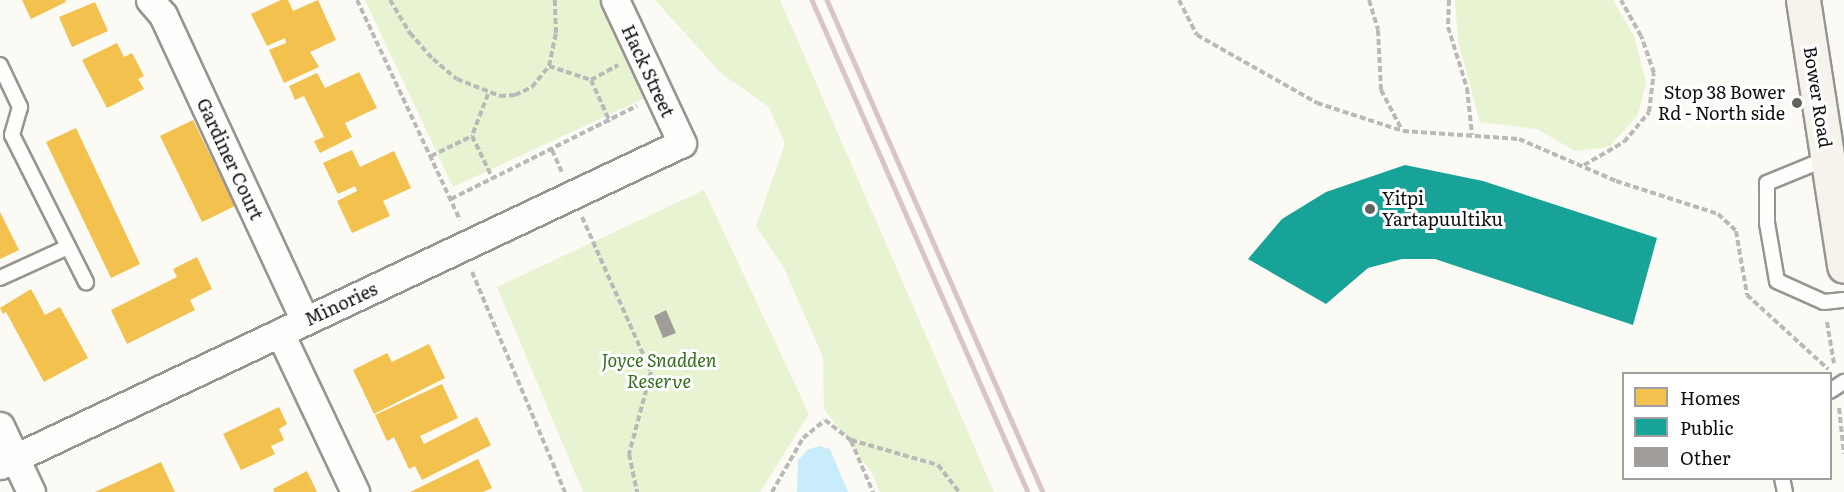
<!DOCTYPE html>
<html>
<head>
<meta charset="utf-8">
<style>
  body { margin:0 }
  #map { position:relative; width:1844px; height:492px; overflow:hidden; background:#fcfaf4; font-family:Literata,serif }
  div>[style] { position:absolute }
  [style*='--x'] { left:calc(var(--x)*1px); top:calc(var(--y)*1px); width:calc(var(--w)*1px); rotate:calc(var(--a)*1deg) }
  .green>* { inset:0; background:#e8f3d2 }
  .water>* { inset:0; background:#c8ecf9 }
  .homes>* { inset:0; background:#f2c14e }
  .public>* { inset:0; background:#17a398 }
  .building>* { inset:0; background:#a09d99 }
  .path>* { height:4px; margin-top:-2px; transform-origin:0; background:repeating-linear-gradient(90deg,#b9b9b8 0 6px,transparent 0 9px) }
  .roads { filter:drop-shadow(2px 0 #969592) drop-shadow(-2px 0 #969592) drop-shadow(0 2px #969592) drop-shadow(0 -2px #969592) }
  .lane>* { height:14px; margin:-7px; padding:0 7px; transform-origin:7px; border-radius:7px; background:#fffefd }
  .street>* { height:27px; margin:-13.5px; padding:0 13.5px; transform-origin:13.5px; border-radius:13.5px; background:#fffefd }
  .secondary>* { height:33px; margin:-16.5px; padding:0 16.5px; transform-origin:16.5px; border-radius:16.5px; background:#f5f3eb }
  .rail>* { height:4.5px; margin:-2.25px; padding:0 2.25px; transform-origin:2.25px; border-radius:2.25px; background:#dac4c6 }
  .dots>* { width:16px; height:16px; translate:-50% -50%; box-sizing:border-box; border:3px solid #fff; border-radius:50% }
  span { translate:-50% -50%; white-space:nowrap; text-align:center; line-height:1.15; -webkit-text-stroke:6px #fff; paint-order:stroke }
  .street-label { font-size:18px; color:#0f0f0f }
  .poi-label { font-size:18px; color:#0f0f0f }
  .right { translate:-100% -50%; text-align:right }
  .left { translate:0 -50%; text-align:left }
  .park-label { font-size:18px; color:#316e19; font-style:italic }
  .legend { position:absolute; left:1622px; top:372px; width:210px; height:108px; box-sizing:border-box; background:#fff; border:2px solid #9f9f9f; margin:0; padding:8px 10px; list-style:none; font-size:18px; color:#0f0f0f }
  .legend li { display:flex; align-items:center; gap:12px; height:30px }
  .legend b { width:30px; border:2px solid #9f9f9f }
</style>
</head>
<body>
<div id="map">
  <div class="green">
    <div style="clip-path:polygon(365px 0,601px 0,647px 97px,453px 187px)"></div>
    <div style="clip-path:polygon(655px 0,780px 0,994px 492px,880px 492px,872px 473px,824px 409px,823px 357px,783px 266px,756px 226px,785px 144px,769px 107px,721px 73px)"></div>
    <div style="clip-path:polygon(1455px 0,1613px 0,1634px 36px,1646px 82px,1638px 115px,1609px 147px,1575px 151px,1537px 129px,1480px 122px,1458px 41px)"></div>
    <div style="clip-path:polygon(704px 190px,809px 414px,760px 492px,583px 492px,497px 287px)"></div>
  </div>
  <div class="water">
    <div style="clip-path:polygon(820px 446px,830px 449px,848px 492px,797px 492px,798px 460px,809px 449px)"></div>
  </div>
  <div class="homes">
    <div style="clip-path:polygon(22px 0,65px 0,66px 2px,31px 19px)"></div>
    <div style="clip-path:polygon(281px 0,288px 0,293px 11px,318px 0,336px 40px,310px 52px,319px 67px,284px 83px,269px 50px,286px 43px,285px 38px,267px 46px,251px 14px)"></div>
    <div style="clip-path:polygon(95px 2px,108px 31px,72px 47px,59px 17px)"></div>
    <div style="clip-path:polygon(117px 43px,124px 57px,132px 53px,144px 76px,138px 79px,144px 89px,107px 108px,82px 60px)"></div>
    <div style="clip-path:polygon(359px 72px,377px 108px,345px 123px,352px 137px,320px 153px,314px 141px,324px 137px,304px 96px,295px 100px,289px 86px,317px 73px,325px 88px)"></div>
    <div style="clip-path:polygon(193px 120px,235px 206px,202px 222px,160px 136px)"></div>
    <div style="clip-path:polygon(76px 128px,140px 264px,111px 278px,46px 142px)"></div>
    <div style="clip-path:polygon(352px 150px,360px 167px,394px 151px,411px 188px,383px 201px,390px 216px,352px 233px,337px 201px,357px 191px,355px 186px,338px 194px,323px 163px)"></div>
    <div style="clip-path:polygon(0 212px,19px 250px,0 259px)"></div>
    <div style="clip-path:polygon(197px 257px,212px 289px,190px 300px,195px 310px,127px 344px,111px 310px,177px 277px,173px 269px)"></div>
    <div style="clip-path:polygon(31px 289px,45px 315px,60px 307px,88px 358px,44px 382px,6px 312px,3px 314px,0 308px)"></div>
    <div style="clip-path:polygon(429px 344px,445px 378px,374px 414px,353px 370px,387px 353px,392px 362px)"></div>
    <div style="clip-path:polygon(442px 384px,458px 418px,420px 436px,424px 444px,477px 417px,491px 445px,422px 480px,415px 466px,409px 469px,394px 437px,387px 441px,375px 415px)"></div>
    <div style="clip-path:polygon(279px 407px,287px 424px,279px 429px,284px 440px,271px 446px,275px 454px,241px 470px,223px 434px)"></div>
    <div style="clip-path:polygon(478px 459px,492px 488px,483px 492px,410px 492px)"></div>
    <div style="clip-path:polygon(161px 462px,175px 492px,95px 492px)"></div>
    <div style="clip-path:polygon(307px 471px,317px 492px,274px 492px,273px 489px)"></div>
  </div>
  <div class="public">
    <div style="clip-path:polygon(1405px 165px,1483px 181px,1657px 238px,1633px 325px,1435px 259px,1402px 259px,1368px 268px,1326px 304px,1248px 259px,1282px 219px,1326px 192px)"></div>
  </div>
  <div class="building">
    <div style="clip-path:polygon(666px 310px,676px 333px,663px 338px,654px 316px)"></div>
  </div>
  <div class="path">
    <div style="--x:357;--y:0;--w:243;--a:64.9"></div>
    <div style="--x:390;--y:0;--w:39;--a:59"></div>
    <div style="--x:410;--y:33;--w:35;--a:49"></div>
    <div style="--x:433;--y:59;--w:31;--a:40"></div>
    <div style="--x:457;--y:79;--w:46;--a:21.6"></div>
    <div style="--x:500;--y:96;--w:15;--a:-4"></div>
    <div style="--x:515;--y:95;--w:19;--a:-25"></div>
    <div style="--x:532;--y:87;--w:27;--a:-51"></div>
    <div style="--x:549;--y:66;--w:34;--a:-78"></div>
    <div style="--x:556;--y:33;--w:33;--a:-92"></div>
    <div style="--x:1179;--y:0;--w:39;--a:63"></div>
    <div style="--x:1197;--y:35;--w:138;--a:29.5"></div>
    <div style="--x:1317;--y:103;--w:90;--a:18"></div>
    <div style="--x:1403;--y:131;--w:116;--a:3.9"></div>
    <div style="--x:1519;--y:139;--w:106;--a:23.4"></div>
    <div style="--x:1616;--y:181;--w:107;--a:17.9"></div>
    <div style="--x:1718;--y:214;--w:25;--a:43"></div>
    <div style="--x:1736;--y:231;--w:65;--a:80.2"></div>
    <div style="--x:1747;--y:295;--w:110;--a:42.4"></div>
    <div style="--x:1369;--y:0;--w:31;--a:73"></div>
    <div style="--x:1378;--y:30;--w:60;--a:87.1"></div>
    <div style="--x:1381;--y:90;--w:45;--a:62.3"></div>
    <div style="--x:1449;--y:0;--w:27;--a:92"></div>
    <div style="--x:1448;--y:27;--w:64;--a:72.7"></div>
    <div style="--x:1467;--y:88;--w:47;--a:83.9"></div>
    <div style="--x:549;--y:66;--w:44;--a:18.4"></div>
    <div style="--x:591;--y:80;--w:31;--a:-29"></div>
    <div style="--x:591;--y:80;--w:46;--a:65.7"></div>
    <div style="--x:488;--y:94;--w:45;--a:110.9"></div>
    <div style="--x:472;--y:136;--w:48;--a:64"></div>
    <div style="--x:552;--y:150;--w:24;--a:66"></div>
    <div style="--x:431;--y:156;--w:46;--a:-26"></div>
    <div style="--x:1584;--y:165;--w:46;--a:-29.9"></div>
    <div style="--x:1624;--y:142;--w:39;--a:-50"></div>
    <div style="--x:1649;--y:112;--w:39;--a:-83"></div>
    <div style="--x:1654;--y:73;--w:39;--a:-109"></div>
    <div style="--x:1641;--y:36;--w:41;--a:-119.1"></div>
    <div style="--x:451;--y:199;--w:208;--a:-26.6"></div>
    <div style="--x:582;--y:217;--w:170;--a:66"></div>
    <div style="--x:651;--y:372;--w:85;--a:105"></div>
    <div style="--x:629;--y:454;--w:39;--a:78"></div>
    <div style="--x:472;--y:272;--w:239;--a:67.1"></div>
    <div style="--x:1827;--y:322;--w:43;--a:80.5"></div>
    <div style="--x:1839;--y:408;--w:46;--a:83.8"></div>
    <div style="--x:851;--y:441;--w:56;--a:66.7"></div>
    <div style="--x:772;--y:492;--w:62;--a:-60.1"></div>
    <div style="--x:803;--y:438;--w:28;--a:-39"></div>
    <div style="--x:825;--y:420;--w:33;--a:38"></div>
    <div style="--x:851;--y:440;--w:91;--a:16"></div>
    <div style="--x:938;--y:465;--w:34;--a:52"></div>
  </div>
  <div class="roads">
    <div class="lane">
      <div style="--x:0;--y:65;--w:47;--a:64.5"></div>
      <div style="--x:20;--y:107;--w:29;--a:106"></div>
      <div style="--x:12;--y:135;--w:165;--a:63.3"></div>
      <div style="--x:1828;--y:158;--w:66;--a:157.7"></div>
      <div style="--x:1767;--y:183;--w:40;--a:90"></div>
      <div style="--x:1767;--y:223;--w:59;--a:80.2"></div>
      <div style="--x:1777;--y:281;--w:51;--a:24.1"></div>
      <div style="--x:1824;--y:302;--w:20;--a:-6"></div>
      <div style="--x:0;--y:278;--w:75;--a:-24.5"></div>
      <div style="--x:1830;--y:391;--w:17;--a:-33"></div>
      <div style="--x:1782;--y:478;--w:14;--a:78"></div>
    </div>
    <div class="street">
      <div style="--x:150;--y:0;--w:20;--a:49"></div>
      <div style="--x:163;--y:15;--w:337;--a:65.1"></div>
      <div style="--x:280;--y:333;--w:176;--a:64.7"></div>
      <div style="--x:0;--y:426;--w:73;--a:64.8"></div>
      <div style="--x:0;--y:465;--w:754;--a:-25.27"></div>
      <div style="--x:682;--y:143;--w:158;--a:-115.1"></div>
    </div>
    <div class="secondary">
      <div style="--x:1803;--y:0;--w:269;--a:81.2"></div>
    </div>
  </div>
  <div class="rail">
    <div style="--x:812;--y:0;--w:537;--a:66.3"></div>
    <div style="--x:827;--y:0;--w:537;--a:66.3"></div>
  </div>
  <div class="dots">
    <div style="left:1797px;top:103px;background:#62615f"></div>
    <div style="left:1370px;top:209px;background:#62615f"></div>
  </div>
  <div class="street-label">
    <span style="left:648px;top:71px;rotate:65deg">Hack Street</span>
    <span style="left:1818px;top:97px;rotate:81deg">Bower Road</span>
    <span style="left:230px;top:159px;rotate:65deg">Gardiner Court</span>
    <span style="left:341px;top:304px;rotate:-25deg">Minories</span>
  </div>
  <div class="poi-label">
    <span class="right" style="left:1785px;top:103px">Stop 38 Bower<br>Rd - North side</span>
    <span class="left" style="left:1382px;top:209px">Yitpi<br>Yartapuultiku</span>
  </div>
  <div class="park-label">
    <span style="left:659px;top:371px">Joyce Snadden<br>Reserve</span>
  </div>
  <ul class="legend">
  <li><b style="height:16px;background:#f2c14e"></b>Homes</li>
  <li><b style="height:16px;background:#17a398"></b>Public</li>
  <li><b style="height:16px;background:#a09d99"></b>Other</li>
  </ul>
</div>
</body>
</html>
